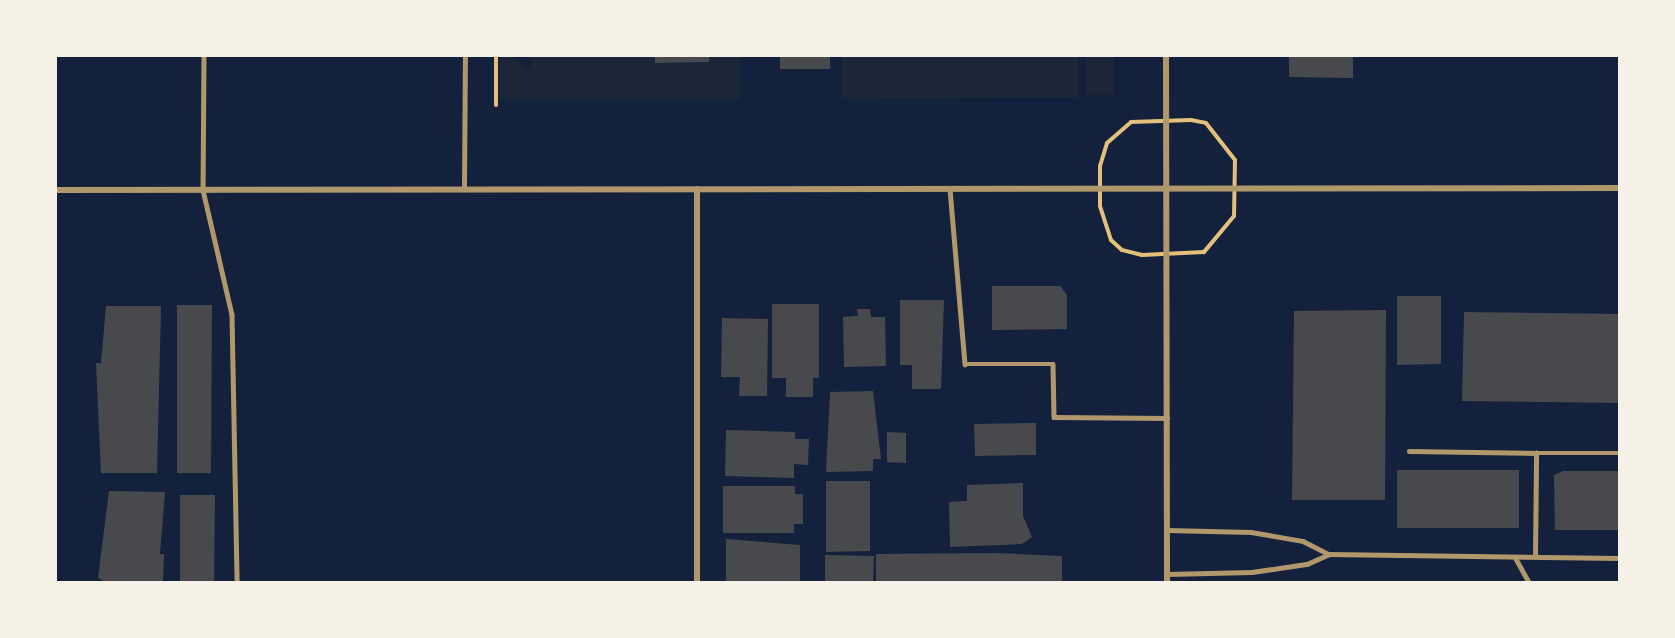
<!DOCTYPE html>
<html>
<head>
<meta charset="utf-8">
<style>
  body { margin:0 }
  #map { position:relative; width:1675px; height:638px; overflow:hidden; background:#14213d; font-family:"Source Sans 3",sans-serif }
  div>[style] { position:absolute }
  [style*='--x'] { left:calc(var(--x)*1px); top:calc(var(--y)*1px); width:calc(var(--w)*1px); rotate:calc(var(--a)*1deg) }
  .green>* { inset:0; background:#1d2539 }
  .building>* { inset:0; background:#48494c }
  .path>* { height:4px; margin:-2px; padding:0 2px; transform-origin:2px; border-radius:2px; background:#e5c07b }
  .service>* { height:4.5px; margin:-2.25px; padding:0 2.25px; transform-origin:2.25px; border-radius:2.25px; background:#b1986c }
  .minor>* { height:6px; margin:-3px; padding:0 3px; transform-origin:3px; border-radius:3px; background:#b1986c }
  span { translate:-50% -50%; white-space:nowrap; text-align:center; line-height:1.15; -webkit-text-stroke:4.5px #f6f1e7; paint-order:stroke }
  .frame { position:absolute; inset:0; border:57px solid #f6f1e7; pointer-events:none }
</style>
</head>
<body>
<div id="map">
  <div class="green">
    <div style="clip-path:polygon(511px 56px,528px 70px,533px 62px,525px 56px,655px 56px,655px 63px,708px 63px,709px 56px,740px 56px,741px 99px,500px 99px,500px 58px)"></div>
    <div style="clip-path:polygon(842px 56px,1078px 56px,1078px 98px,842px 99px)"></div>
    <div style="clip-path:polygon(1086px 56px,1113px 56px,1113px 95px,1087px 95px)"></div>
  </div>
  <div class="building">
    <div style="clip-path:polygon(655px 56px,709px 56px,709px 62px,655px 63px)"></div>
    <div style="clip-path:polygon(780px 56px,830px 56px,830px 69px,780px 69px)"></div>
    <div style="clip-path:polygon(1289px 56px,1353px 56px,1353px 78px,1289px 77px)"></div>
    <div style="clip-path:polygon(992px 286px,1060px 286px,1067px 295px,1067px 329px,992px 330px)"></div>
    <div style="clip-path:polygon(1397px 296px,1441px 296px,1441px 364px,1397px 365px)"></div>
    <div style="clip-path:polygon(900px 300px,944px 300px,941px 389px,912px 389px,912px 365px,900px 365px)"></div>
    <div style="clip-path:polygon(772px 304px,819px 304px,819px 378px,813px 378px,813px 397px,786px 397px,786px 378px,772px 378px)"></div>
    <div style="clip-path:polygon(177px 305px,212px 305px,211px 473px,177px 473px)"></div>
    <div style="clip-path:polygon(106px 306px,161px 306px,157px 473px,101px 473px,96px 363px,101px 363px)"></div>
    <div style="clip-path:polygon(857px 309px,870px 309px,871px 317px,885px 317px,886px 366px,844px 367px,843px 317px,858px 316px)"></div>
    <div style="clip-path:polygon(1386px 310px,1385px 500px,1292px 500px,1294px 311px)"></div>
    <div style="clip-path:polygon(1464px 312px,1620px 314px,1620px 403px,1462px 401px)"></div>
    <div style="clip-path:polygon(722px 318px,768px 319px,767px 396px,739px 396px,740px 377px,721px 377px)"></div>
    <div style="clip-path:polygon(873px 391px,881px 459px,873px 459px,873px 471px,826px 472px,830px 392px)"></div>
    <div style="clip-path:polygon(1036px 423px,1036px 455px,975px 456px,974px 424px)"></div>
    <div style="clip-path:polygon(726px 430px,795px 432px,795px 439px,809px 439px,808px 465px,794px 464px,794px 478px,725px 476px)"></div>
    <div style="clip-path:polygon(887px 432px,906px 433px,906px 463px,887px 462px)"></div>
    <div style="clip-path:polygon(1397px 470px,1519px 470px,1519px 528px,1397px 528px)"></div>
    <div style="clip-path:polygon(1563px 471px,1620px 471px,1620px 530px,1555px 530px,1554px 475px)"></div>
    <div style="clip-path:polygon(826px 481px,870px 481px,870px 551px,826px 552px)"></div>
    <div style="clip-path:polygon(1023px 483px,1023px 516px,1032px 537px,1022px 544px,950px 547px,949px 502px,967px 501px,967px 485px)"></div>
    <div style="clip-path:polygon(723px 486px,795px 486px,795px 494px,803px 494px,803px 524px,794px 524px,794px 533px,723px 533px)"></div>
    <div style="clip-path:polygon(109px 491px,165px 492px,160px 554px,164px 554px,163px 582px,105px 582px,98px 578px)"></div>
    <div style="clip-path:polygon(180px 495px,215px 495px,214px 582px,180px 582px)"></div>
    <div style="clip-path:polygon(726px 539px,800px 545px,800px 582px,726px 582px)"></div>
    <div style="clip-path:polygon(997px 553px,1062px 556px,1062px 582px,876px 582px,876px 554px)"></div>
    <div style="clip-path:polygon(825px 555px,874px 556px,873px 582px,825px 582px)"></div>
  </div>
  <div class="path">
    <div style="--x:496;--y:56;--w:49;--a:90"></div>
    <div style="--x:1191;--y:120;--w:15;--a:11"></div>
    <div style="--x:1206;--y:123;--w:47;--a:51.9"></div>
    <div style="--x:1235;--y:160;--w:56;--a:91"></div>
    <div style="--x:1234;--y:216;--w:47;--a:129.8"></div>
    <div style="--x:1204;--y:252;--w:62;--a:177.2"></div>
    <div style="--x:1142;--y:255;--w:21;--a:-166"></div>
    <div style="--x:1122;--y:250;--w:15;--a:-138"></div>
    <div style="--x:1111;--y:240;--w:36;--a:-108"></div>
    <div style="--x:1100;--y:206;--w:40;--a:-90"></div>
    <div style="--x:1100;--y:166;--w:24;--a:-73"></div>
    <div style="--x:1107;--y:143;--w:32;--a:-41"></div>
    <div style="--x:1131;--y:122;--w:60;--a:-1.9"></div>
  </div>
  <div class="service">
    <div style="--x:204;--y:56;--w:134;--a:90.4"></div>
    <div style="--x:203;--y:190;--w:128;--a:76.9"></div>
    <div style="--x:232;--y:315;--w:267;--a:88.9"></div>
    <div style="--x:464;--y:189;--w:133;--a:-89.6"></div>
    <div style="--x:950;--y:189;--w:176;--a:85.1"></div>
    <div style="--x:965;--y:364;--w:88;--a:0"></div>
    <div style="--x:1053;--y:364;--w:53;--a:88.9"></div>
    <div style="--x:1054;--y:417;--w:113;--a:0.5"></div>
    <div style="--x:1409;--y:451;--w:127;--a:0.9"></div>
    <div style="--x:1167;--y:530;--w:84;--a:1.4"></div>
    <div style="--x:1251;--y:532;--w:53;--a:9.8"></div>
    <div style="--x:1303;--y:541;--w:29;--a:27"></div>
    <div style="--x:1329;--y:554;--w:291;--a:0.8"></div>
    <div style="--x:1515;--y:557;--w:29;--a:61"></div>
    <div style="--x:1535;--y:557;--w:104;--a:-89.4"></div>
    <div style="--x:1536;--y:453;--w:84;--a:0"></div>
    <div style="--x:1167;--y:574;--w:85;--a:-1.3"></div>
    <div style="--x:1252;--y:572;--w:56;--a:-8.3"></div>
    <div style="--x:1307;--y:564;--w:24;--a:-24"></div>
  </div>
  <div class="minor">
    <div style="--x:1166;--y:56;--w:526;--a:89.89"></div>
    <div style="--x:56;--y:190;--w:1564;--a:-0.07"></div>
    <div style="--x:697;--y:582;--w:393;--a:-90"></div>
  </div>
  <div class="frame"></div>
</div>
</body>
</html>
